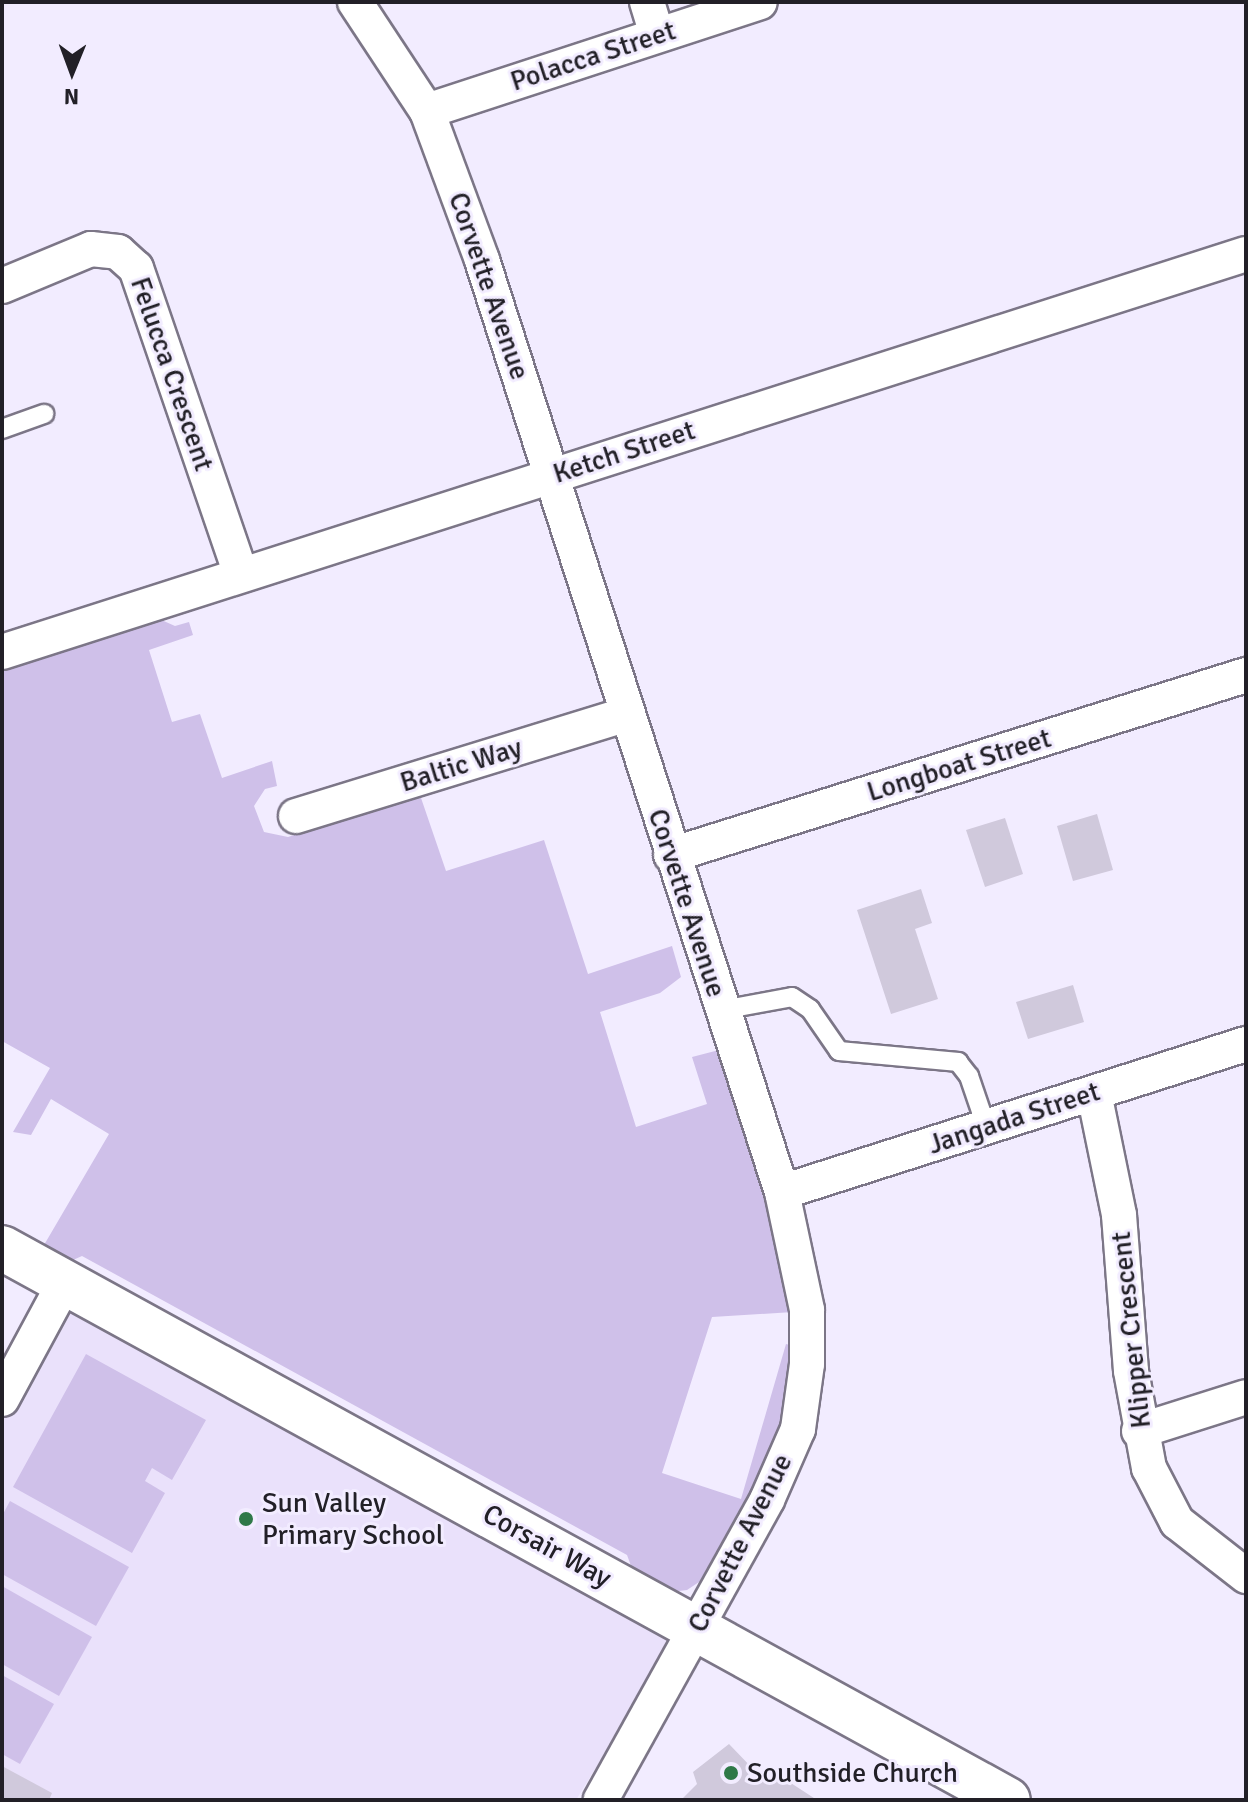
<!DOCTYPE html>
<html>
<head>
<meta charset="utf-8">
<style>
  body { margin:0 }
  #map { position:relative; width:1248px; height:1802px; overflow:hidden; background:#f2ecff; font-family:Signika,sans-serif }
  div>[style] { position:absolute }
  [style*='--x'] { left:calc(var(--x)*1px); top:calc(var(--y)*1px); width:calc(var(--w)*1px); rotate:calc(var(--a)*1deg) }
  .built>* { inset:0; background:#eae1fb }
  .green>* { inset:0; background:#cfc0e9 }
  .building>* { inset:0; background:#d0c9dc }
  .roads { filter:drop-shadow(2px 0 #7c7687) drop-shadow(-2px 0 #7c7687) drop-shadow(0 2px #7c7687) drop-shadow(0 -2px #7c7687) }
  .lane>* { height:18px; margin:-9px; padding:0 9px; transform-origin:9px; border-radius:9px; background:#fff }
  .street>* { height:34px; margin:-17px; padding:0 17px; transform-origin:17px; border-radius:17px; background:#fff }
  .secondary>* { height:44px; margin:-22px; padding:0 22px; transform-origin:22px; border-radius:22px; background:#fff }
  .dots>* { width:22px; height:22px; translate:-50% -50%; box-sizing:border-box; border:4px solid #f2ecff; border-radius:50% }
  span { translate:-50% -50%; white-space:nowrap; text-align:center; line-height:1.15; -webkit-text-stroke:6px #f2ecff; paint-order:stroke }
  .street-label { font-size:28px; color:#222027 }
  .poi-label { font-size:28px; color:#222027 }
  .left { translate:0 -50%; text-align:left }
  .frame { position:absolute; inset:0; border:4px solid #222027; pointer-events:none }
  .north { position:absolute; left:32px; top:32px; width:80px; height:80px; -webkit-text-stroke:6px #f2ecff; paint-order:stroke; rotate:181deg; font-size:22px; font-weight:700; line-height:32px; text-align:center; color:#222027 }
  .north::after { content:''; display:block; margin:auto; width:28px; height:36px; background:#222027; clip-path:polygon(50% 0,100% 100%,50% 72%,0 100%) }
</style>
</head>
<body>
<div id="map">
  <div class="built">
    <div style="clip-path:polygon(73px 1284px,682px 1628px,576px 1800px,2px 1800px,2px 1410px)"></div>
  </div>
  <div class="green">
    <div style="clip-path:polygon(157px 618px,175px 626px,189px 622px,193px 635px,149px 650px,172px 722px,200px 714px,222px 778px,272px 761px,277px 786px,265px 789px,254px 806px,264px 832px,288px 837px,420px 795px,446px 871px,544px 840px,588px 974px,672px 946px,681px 977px,660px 993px,600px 1012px,636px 1127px,707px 1104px,692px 1057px,719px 1050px,776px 1232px,793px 1312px,712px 1317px,662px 1473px,741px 1499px,786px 1344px,793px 1346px,784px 1416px,760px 1480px,705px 1578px,687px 1590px,671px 1592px,634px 1574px,627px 1555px,82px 1256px,73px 1260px,44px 1245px,109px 1134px,51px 1099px,31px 1135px,13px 1132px,50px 1068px,2px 1041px,2px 668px)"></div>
    <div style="clip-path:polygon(86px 1354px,206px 1420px,172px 1480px,152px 1468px,145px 1481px,165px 1493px,132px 1553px,13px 1487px)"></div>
    <div style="clip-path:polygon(10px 1501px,129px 1567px,96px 1626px,2px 1574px,2px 1516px)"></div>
    <div style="clip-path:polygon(2px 1586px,92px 1637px,59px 1696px,2px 1664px)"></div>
    <div style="clip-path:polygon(2px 1675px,54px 1704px,20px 1764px,2px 1754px)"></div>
  </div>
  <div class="building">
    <div style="clip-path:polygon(1097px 814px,1113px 870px,1073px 881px,1057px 826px)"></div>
    <div style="clip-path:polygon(1005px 818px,1023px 874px,985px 887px,966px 830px)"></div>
    <div style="clip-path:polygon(921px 889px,932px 923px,915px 929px,938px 999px,891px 1014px,857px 910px)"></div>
    <div style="clip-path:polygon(1073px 985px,1084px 1022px,1028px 1039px,1016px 1002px)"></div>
    <div style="clip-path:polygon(729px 1744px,755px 1771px,777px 1774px,817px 1800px,681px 1800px,697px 1784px,693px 1772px)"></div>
    <div style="clip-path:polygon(2px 1766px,52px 1793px,49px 1800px,2px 1800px)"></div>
  </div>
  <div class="roads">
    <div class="lane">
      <div style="--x:2;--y:429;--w:45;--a:-19.7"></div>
      <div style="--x:722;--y:1010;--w:71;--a:-10.5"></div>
      <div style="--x:792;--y:997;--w:22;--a:34"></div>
      <div style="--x:810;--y:1009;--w:51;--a:55.4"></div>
      <div style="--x:839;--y:1051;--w:120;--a:5.3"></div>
      <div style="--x:958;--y:1062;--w:18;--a:52"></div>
      <div style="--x:969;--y:1076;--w:53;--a:71.2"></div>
    </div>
    <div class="street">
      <div style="--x:355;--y:2;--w:131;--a:56.6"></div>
      <div style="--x:427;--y:111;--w:159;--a:69.7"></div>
      <div style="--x:482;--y:260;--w:979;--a:72.16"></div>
      <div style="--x:782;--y:1192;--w:121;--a:78"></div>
      <div style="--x:807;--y:1310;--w:54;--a:90"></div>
      <div style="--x:807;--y:1364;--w:66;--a:97.9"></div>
      <div style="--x:798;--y:1429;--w:77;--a:113.6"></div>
      <div style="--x:767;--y:1500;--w:343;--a:119"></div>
      <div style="--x:647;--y:2;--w:34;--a:73"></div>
      <div style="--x:427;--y:111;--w:350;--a:-18.1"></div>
      <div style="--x:2;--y:286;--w:96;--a:-22.6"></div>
      <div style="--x:91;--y:249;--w:27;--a:6"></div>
      <div style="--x:118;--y:252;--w:24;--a:42"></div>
      <div style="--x:136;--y:268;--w:324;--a:71.1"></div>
      <div style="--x:2;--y:652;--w:1306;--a:-17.74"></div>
      <div style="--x:296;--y:816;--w:346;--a:-17.1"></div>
      <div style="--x:671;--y:855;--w:603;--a:-17.38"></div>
      <div style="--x:1094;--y:1093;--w:125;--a:78.4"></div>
      <div style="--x:1119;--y:1215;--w:156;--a:85.6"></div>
      <div style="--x:1131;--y:1371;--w:99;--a:79.5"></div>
      <div style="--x:1149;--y:1468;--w:61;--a:62.6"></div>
      <div style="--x:1177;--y:1522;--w:88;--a:38"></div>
      <div style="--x:782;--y:1192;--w:487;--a:-17.7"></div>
      <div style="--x:2;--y:1399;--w:133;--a:-61.7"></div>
      <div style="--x:1139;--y:1431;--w:112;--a:-17.6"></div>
    </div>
    <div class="secondary">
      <div style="--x:2;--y:1248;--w:1147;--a:28.75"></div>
    </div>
  </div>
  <div class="dots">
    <div style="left:246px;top:1519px;background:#2f7948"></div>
    <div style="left:731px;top:1773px;background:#2f7948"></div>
  </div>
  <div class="street-label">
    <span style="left:593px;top:56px;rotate:-18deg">Polacca Street</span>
    <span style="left:489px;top:286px;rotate:71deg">Corvette Avenue</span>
    <span style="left:172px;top:374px;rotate:71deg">Felucca Crescent</span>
    <span style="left:624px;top:452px;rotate:-18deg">Ketch Street</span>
    <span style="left:461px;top:765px;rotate:-17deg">Baltic Way</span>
    <span style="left:959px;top:765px;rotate:-17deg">Longboat Street</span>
    <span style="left:687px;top:903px;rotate:72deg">Corvette Avenue</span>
    <span style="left:1014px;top:1118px;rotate:-18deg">Jangada Street</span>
    <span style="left:1131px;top:1330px;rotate:-96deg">Klipper Crescent</span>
    <span style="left:740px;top:1543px;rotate:-63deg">Corvette Avenue</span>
    <span style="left:547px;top:1546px;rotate:29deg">Corsair Way</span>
  </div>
  <div class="poi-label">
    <span class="left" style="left:262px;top:1519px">Sun Valley<br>Primary School</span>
    <span class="left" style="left:747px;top:1773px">Southside Church</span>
  </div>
  <div class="frame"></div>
  <div class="north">N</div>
</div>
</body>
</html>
